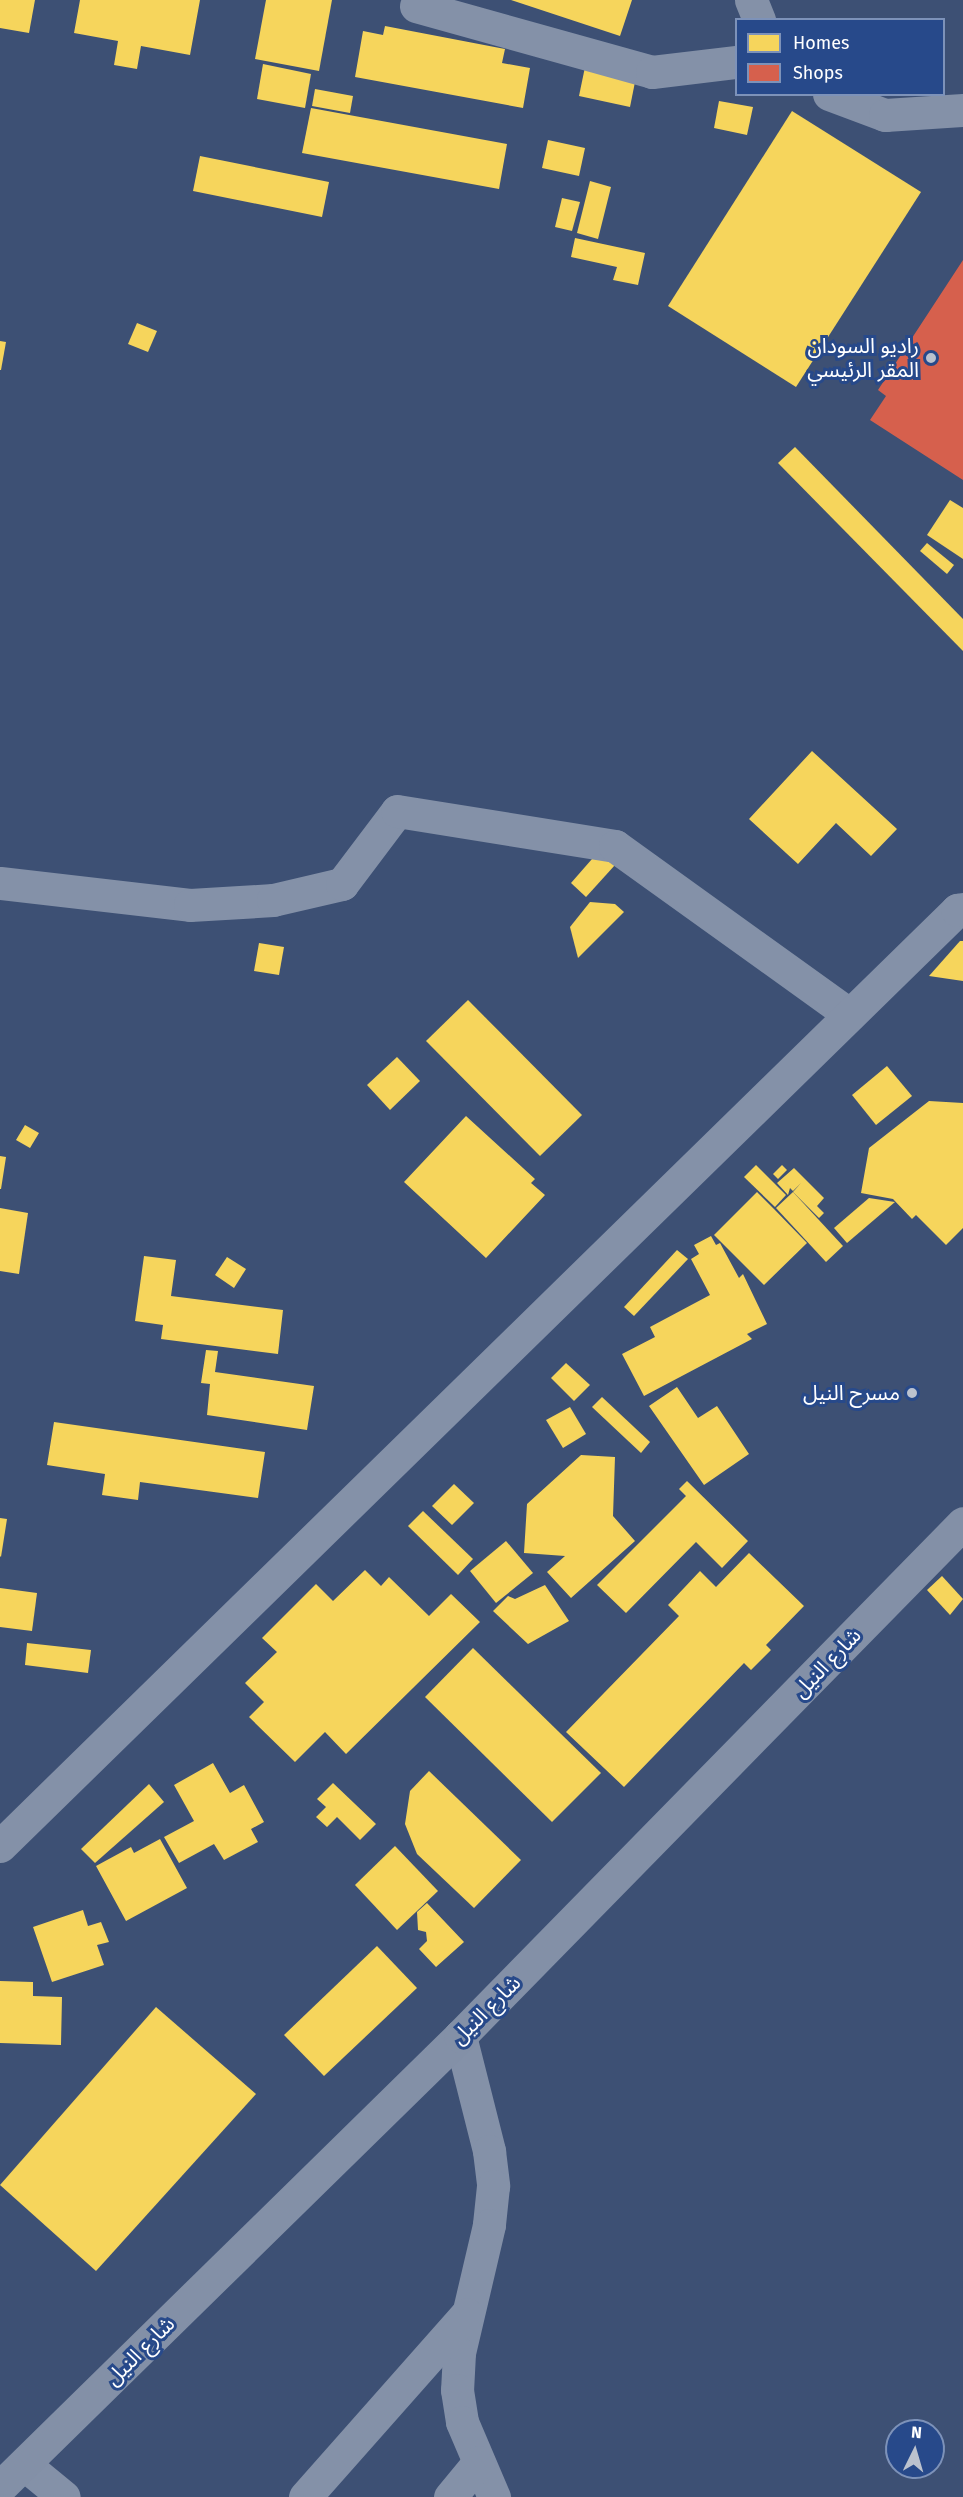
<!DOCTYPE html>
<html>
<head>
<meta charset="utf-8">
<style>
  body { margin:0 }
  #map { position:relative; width:963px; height:2497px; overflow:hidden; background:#3d5074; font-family:"Fira Sans","Noto Sans Arabic",sans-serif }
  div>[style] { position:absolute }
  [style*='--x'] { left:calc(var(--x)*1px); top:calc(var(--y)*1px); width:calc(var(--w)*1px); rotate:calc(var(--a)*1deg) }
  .homes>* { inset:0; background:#f6d55c }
  .shops>* { inset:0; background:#d6604d }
  .minor>* { height:33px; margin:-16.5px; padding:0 16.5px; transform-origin:16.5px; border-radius:16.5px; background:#8491a8 }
  .major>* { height:33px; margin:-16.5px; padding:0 16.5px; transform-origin:16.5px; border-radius:16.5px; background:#8390a7 }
  .dots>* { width:16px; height:16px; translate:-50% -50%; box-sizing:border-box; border:3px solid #27498a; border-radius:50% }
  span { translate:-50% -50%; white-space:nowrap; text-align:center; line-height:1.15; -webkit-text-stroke:6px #27498a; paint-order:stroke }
  .poi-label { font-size:21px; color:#fff }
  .right { translate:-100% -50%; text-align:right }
  .street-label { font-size:21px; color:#fff }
  .legend { position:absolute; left:735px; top:18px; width:210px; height:78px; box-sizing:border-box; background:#27498a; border:2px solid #7d92b9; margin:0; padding:8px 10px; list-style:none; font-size:18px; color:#fff }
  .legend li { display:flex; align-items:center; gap:12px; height:30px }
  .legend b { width:30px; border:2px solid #7d92b9 }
  .north { position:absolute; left:885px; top:2419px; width:60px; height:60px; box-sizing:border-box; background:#27498a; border:2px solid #7d92b9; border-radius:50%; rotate:5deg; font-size:16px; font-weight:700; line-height:24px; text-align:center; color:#fff }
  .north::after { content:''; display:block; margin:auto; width:21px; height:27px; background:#bbc2ce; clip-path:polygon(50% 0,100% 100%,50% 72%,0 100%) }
</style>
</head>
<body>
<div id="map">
  <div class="homes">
    <div style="clip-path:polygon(0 0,35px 0,29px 33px,0 28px)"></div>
    <div style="clip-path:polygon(80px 0,200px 0,190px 55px,141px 46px,137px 69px,114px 65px,118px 41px,74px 33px)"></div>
    <div style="clip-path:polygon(266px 0,332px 0,319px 71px,255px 59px)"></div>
    <div style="clip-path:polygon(511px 0,632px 0,620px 36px)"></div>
    <div style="clip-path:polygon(385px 26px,505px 49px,502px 63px,530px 68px,523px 108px,355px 77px,363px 31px,383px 35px)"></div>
    <div style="clip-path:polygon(263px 64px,311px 74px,305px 108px,257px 99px)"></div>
    <div style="clip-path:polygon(585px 67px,636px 77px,630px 107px,579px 96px)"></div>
    <div style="clip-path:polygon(315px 89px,353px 96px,350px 113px,312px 106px)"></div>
    <div style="clip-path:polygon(719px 101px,753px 107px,747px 135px,714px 128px)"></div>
    <div style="clip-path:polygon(311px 108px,507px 144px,499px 189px,302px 153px)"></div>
    <div style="clip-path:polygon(792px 111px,921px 192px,796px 387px,668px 306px)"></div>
    <div style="clip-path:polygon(548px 140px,585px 148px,579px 176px,542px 168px)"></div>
    <div style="clip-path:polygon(200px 156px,329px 182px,322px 217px,193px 191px)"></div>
    <div style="clip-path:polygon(590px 181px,611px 187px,598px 239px,577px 233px)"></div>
    <div style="clip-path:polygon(562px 198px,580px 202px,572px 231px,555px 227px)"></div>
    <div style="clip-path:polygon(575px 238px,645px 253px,638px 285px,613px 280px,617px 267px,571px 257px)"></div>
    <div style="clip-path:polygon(137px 323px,157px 331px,148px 352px,128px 344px)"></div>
    <div style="clip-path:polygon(0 341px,6px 342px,1px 370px,0 370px)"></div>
    <div style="clip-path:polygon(795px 447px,963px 619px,963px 651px,778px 463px)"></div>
    <div style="clip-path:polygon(950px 500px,963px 508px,963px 559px,927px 535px)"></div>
    <div style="clip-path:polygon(927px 543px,954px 565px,947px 574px,920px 551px)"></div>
    <div style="clip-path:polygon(812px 751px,897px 829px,871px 856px,836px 823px,798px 864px,749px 819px)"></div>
    <div style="clip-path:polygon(599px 851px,615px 865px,586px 897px,571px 883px)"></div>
    <div style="clip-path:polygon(590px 902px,615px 904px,624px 912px,578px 958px,570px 927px)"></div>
    <div style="clip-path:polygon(960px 941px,963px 941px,963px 981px,929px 976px)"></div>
    <div style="clip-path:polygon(259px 943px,284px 947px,279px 975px,254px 971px)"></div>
    <div style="clip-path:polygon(468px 1000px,582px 1115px,540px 1156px,426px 1041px)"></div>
    <div style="clip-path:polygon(397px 1057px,420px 1081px,390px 1110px,367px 1085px)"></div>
    <div style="clip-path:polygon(887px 1066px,912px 1096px,876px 1125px,852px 1095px)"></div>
    <div style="clip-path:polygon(929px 1101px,963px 1103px,963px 1228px,946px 1245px,916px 1215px,912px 1219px,893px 1199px,861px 1193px,869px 1148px)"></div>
    <div style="clip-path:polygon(466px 1116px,535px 1179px,531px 1183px,545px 1195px,486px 1258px,404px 1182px)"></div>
    <div style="clip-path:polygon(25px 1125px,39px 1133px,30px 1148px,16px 1140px)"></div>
    <div style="clip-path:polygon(0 1156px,6px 1157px,1px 1189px,0 1189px)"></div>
    <div style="clip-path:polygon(756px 1165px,786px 1195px,775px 1207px,744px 1177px)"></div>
    <div style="clip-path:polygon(782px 1165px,787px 1170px,778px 1179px,773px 1174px)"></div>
    <div style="clip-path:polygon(794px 1168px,824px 1198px,817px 1206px,824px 1213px,819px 1218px,793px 1192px,801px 1183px,793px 1191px,790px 1188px,788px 1195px,777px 1183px)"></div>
    <div style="clip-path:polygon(757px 1192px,774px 1209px,771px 1212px,774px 1209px,807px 1243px,764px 1285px,714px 1235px)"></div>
    <div style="clip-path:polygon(793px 1192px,843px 1246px,826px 1262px,776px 1208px)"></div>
    <div style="clip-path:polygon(869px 1198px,895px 1202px,847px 1243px,834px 1228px)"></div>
    <div style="clip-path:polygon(0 1208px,28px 1213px,19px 1274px,0 1271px)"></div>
    <div style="clip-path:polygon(711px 1236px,716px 1245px,720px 1243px,739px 1278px,743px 1274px,767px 1324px,747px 1334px,752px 1339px,644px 1396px,622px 1354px,655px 1337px,650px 1327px,710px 1295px,691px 1259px,699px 1254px,694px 1245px)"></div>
    <div style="clip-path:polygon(677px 1250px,688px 1259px,634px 1316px,624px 1307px)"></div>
    <div style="clip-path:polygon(144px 1256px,176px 1260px,171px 1296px,283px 1310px,278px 1354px,161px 1339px,163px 1325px,135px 1321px)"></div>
    <div style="clip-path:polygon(227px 1257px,246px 1269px,234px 1288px,215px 1275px)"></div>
    <div style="clip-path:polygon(206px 1350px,218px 1351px,215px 1372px,314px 1386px,307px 1430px,207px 1415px,210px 1384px,201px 1383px)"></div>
    <div style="clip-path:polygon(566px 1363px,590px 1385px,574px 1401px,551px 1378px)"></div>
    <div style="clip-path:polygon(677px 1387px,698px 1418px,717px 1406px,749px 1454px,704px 1485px,649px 1406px)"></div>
    <div style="clip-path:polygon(602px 1397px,650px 1442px,641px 1453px,592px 1407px)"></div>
    <div style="clip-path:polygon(570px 1407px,586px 1434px,563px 1448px,546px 1420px)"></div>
    <div style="clip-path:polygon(54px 1422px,265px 1452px,258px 1498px,140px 1482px,138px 1500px,102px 1495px,105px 1474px,47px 1465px)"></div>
    <div style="clip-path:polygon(581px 1455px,615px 1457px,613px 1516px,635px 1541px,571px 1598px,547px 1572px,565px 1556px,524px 1553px,527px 1504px)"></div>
    <div style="clip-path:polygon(687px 1481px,748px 1541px,722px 1568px,696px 1542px,626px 1613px,597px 1585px,686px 1496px,679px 1489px)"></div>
    <div style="clip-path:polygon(454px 1484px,474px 1503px,452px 1525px,432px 1506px)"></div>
    <div style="clip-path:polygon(423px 1511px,473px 1559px,458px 1575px,408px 1526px)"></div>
    <div style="clip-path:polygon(0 1518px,7px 1519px,1px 1557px,0 1556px)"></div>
    <div style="clip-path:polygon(506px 1541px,533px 1573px,496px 1603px,470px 1571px)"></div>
    <div style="clip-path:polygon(749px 1553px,804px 1606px,766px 1645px,771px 1650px,751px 1670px,744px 1663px,624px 1787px,566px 1732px,679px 1616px,668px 1605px,700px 1571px,716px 1587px)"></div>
    <div style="clip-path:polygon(365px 1570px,381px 1586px,389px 1577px,429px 1616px,451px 1594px,480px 1622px,346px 1754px,325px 1732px,295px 1762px,249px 1717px,264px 1702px,245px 1683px,277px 1652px,262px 1638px,316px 1584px,333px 1601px)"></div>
    <div style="clip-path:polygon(942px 1576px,963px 1599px,950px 1615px,927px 1590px)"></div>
    <div style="clip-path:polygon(545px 1585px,569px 1621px,528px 1644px,493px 1611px,508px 1596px,515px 1599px)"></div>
    <div style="clip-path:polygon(0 1588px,37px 1593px,32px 1631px,0 1627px)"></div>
    <div style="clip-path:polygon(27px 1643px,91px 1650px,88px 1673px,25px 1665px)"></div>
    <div style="clip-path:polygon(473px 1648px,601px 1773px,552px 1822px,425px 1697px)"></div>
    <div style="clip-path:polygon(213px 1763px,230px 1793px,244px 1785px,264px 1822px,251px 1829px,258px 1842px,224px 1860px,214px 1844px,179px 1863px,164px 1837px,194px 1821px,174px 1785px)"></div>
    <div style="clip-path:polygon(429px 1771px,521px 1860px,474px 1908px,417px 1854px,405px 1824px,410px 1791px)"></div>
    <div style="clip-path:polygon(333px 1783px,376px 1824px,360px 1840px,337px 1817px,327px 1827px,316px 1817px,326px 1807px,317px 1799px)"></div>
    <div style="clip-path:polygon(149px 1784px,164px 1802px,95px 1863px,81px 1849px)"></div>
    <div style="clip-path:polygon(160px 1839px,187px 1888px,126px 1921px,96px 1866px,131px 1847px,134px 1853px)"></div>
    <div style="clip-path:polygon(395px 1846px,438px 1891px,397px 1930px,355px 1885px)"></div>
    <div style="clip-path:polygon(427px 1903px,464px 1942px,436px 1967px,419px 1949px,427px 1941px,426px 1932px,418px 1930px,417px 1912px)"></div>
    <div style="clip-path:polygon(83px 1910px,88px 1926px,101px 1922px,109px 1942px,97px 1945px,104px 1965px,52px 1982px,33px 1927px)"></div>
    <div style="clip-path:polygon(377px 1946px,417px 1988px,324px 2076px,284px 2035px)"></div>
    <div style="clip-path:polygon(0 1981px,33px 1982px,33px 1996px,62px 1997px,61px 2045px,0 2043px)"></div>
    <div style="clip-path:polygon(156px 2007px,256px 2094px,96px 2271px,0 2185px)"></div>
  </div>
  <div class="shops">
    <div style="clip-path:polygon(963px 260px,963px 480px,870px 420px,886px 396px,878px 390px)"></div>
  </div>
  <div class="minor">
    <div style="--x:751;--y:0;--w:22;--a:68"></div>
    <div style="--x:416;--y:6;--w:245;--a:15.6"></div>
    <div style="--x:652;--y:72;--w:85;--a:-6.8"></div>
    <div style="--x:829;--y:94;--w:60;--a:20.6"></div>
    <div style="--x:885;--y:115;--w:78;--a:-3.7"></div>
    <div style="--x:0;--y:883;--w:191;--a:6.6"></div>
    <div style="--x:190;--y:905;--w:83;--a:-3.4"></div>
    <div style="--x:273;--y:900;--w:71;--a:-13.1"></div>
    <div style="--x:342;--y:884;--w:91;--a:-53"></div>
    <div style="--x:397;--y:811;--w:221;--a:9.1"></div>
    <div style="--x:615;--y:846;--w:289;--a:35.7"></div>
    <div style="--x:0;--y:1846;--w:1339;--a:-44.36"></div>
    <div style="--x:957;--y:910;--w:6;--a:-9"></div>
    <div style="--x:460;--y:2036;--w:119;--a:75.8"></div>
    <div style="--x:489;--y:2151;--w:35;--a:83"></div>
    <div style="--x:493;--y:2186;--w:39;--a:96"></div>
    <div style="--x:489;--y:2225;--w:131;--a:103.2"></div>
    <div style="--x:459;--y:2353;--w:37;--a:93"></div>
    <div style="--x:457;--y:2390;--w:32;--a:81"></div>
    <div style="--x:462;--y:2422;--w:82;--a:66.9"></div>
    <div style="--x:25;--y:2465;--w:50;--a:39.4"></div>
    <div style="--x:305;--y:2497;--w:244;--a:-48.5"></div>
    <div style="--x:450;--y:2497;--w:45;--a:-50.4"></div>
  </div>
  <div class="major">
    <div style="--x:0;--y:2487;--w:644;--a:-44.43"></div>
    <div style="--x:460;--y:2036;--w:718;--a:-45.56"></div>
  </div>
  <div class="dots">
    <div style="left:931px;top:358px;background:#bbc2ce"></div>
    <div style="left:912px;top:1393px;background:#bbc2ce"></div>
  </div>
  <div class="poi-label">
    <span class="right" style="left:919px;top:358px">راديو السودان<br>المقر الرئيسي</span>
    <span class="right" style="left:900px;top:1393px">مسرح النيل</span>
  </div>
  <div class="street-label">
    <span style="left:827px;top:1663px;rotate:-46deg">شارع النيل</span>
    <span style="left:486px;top:2010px;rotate:-45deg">شارع النيل</span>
    <span style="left:140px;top:2351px;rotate:-45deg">شارع النيل</span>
  </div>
  <ul class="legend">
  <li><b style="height:16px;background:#f6d55c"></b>Homes</li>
  <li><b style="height:16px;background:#d6604d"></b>Shops</li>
  </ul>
  <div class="north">N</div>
</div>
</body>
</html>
